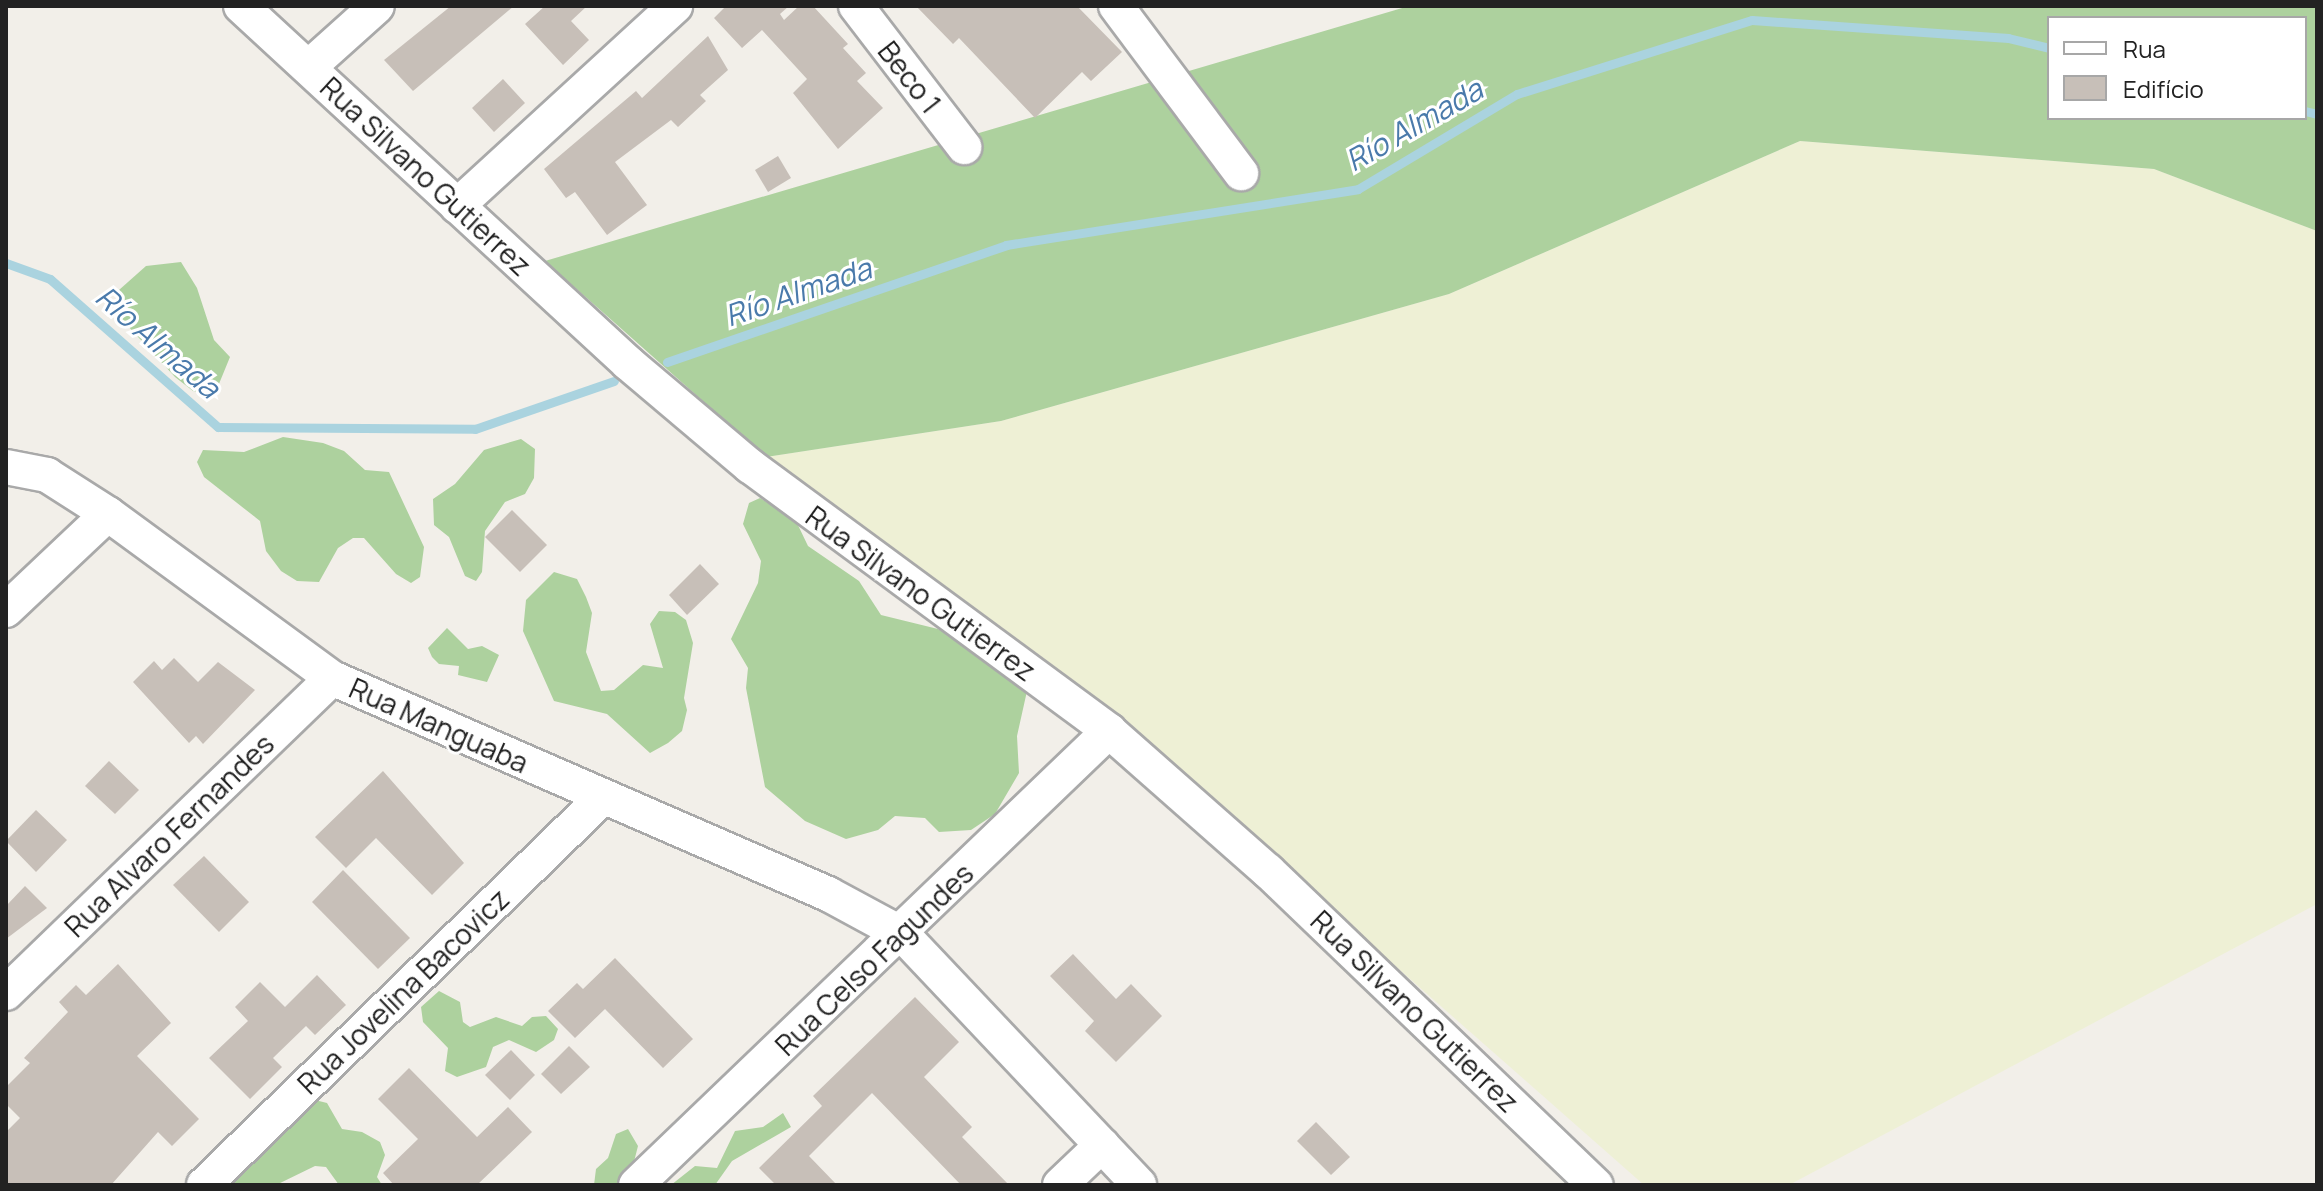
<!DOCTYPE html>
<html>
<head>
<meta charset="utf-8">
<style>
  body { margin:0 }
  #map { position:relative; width:2323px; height:1191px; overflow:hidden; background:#f2efe9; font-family:Manrope,sans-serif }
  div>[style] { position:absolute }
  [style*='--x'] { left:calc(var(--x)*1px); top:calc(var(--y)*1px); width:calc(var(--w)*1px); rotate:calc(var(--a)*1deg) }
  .farmland>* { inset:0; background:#eef0d5 }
  .forest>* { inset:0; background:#add19e }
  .stream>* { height:9px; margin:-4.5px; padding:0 4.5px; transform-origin:4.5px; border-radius:4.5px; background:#aad3df }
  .building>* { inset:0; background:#c7bfb8 }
  .roads { filter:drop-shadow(2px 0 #a9a9a9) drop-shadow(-2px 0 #a9a9a9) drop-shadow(0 2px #a9a9a9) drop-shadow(0 -2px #a9a9a9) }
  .minor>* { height:34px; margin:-17px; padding:0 17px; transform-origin:17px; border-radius:17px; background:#fff }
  span { translate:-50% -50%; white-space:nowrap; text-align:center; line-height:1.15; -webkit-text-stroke:6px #fff; paint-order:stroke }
  .street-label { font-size:28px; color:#222 }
  .water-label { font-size:30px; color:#4a7aab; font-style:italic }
  .frame { position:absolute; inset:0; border:8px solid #222; pointer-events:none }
  .legend { position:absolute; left:2047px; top:16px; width:260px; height:104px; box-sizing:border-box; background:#fff; border:2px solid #a7a7a7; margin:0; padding:10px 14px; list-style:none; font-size:24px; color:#222 }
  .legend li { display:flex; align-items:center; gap:16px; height:40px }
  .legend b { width:40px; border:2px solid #a7a7a7 }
</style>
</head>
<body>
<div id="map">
  <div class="farmland">
    <div style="clip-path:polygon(1800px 141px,2154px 169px,2317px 231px,2317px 904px,1789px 1185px,1644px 1185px,1125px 728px,766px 457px,1001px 421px,1449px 294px)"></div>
  </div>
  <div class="forest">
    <div style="clip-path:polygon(evenodd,1409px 6px,2317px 6px,2317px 231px,2154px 169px,1800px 141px,1449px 294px,1001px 421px,766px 457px,545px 261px,1409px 6px,2049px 18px,2305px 18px,2305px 118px,2049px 118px,2049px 18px)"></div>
    <div style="clip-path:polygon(181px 262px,197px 288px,214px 340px,230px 357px,214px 396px,193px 391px,175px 377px,115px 312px,119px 290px,146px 266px)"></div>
    <div style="clip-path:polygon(283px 437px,323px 443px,344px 451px,365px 470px,389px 472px,424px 547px,420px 577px,411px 583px,396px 574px,364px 538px,353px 538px,338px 548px,319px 582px,297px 581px,281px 571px,266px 551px,260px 521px,204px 477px,197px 462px,203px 450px,244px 452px)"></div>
    <div style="clip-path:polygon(521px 439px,535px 449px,534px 478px,525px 494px,505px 502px,485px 531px,482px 572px,476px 581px,465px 576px,449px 537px,434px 525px,433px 499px,455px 484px,484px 450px)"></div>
    <div style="clip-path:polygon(760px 498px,796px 521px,808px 546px,859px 581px,881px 615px,938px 629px,1004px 661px,1027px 691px,1017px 736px,1019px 773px,995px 814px,971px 830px,939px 832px,925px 818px,895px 816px,878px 830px,846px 839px,805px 821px,765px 787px,746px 688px,748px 668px,731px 639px,758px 583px,761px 561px,743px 524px,749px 503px)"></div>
    <div style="clip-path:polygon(554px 572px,577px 579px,586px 597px,592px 613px,586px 652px,601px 691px,614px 690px,643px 665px,663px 668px,650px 624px,659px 611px,675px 612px,686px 620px,693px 643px,684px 698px,687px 710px,682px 731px,668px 743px,650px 753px,607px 714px,554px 701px,523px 631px,526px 600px)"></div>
    <div style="clip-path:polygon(447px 628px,468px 649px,482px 646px,499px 655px,487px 682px,458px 675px,459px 666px,439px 664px,432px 657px,428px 648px)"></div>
    <div style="clip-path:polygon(439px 991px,460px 1002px,463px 1022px,470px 1027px,496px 1017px,522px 1026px,532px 1017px,546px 1016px,558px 1029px,554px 1040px,536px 1052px,509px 1040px,493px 1047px,486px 1067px,457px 1077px,445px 1071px,448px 1048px,423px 1022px,421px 1007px)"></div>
    <div style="clip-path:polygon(311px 1099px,327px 1103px,342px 1129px,362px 1132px,380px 1142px,385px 1155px,377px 1177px,382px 1185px,339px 1185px,326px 1167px,315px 1166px,276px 1185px,227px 1185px)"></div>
    <div style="clip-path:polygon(783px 1113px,791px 1127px,732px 1161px,715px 1185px,671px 1185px,695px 1166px,717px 1168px,735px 1131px,763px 1127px)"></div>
    <div style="clip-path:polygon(628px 1129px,638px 1146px,628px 1185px,594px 1185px,596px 1169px,608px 1158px,616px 1134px)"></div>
  </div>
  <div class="stream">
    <div style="--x:2305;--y:111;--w:12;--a:14"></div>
    <div style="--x:6;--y:263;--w:47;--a:20"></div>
    <div style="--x:50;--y:279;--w:224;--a:41.4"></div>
    <div style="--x:218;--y:427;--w:257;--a:0.4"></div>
    <div style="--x:475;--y:429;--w:147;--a:-19.1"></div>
    <div style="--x:667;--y:362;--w:359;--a:-19"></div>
    <div style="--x:1006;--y:245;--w:356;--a:-9"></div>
    <div style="--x:1358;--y:189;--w:185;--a:-30.9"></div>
    <div style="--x:1517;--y:94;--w:246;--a:-17.5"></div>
    <div style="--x:1752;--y:20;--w:257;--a:4"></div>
    <div style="--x:2008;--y:38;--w:42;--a:13.7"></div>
  </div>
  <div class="building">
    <div style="clip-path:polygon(451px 6px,514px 6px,413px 91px,384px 60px)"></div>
    <div style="clip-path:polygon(545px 6px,587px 6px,571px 21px,589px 40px,563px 65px,525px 24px)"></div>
    <div style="clip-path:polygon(726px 6px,789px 6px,780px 14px,784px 20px,799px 6px,813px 6px,848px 44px,843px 48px,866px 73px,857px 81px,883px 108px,838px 149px,793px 93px,807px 79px,762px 30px,742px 48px,714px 18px)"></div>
    <div style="clip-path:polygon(916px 6px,1077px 6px,1122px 52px,1091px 81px,1082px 72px,1035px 118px,959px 38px,953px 44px)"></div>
    <div style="clip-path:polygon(708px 36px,728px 70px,700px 95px,706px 101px,678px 127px,671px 120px,615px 162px,647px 205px,607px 235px,575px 192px,566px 198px,544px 169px,636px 91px,642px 98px)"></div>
    <div style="clip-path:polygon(503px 79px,525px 103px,494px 132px,472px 108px)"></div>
    <div style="clip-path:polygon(778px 156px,791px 178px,768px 192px,755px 170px)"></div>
    <div style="clip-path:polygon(512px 510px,547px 545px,520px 572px,485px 537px)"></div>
    <div style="clip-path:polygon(700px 564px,719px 584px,687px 615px,669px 595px)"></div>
    <div style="clip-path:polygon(174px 658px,198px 682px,218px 662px,255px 690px,203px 744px,196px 736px,189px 743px,133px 682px,154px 661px,162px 670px)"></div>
    <div style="clip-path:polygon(109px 761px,139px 790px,115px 814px,85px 786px)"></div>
    <div style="clip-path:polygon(383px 771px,464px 863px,432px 895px,376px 838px,346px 868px,315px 837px)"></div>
    <div style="clip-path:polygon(36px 810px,67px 840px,36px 872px,6px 841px)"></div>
    <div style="clip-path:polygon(204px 856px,249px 902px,219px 932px,173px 885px)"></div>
    <div style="clip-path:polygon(343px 870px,410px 938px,378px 969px,312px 902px)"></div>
    <div style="clip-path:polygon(25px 886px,47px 908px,6px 939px,6px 906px)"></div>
    <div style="clip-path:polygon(1073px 954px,1116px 999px,1131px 984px,1162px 1016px,1116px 1062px,1085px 1031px,1094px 1021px,1050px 976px)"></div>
    <div style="clip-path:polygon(615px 958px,693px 1039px,663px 1068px,605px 1009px,575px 1038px,548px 1011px,577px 983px,583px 989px)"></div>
    <div style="clip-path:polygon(118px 964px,171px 1023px,137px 1056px,199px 1119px,172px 1146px,158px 1132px,111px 1185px,6px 1185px,6px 1132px,20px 1118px,6px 1104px,6px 1087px,30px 1063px,24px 1058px,68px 1012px,59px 1002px,76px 985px,86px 995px)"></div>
    <div style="clip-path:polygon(317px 975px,346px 1005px,315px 1035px,306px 1026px,273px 1058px,282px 1067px,250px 1099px,209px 1058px,248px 1021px,235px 1007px,260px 982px,285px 1007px)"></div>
    <div style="clip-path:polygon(915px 997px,959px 1042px,924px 1077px,972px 1127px,962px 1137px,1009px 1185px,961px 1185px,872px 1093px,809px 1156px,837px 1185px,776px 1185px,759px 1168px,822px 1106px,813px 1096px)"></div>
    <div style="clip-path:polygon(569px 1046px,590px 1067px,561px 1094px,541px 1074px)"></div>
    <div style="clip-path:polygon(511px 1050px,535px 1075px,510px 1100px,485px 1075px)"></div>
    <div style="clip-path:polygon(409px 1068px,477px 1137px,508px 1107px,532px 1132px,477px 1185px,394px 1185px,383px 1173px,418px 1139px,378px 1099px)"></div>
    <div style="clip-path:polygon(1316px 1122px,1350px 1157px,1331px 1175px,1297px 1141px)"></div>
  </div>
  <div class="roads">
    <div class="minor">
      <div style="--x:241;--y:6;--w:527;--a:42.69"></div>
      <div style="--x:628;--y:363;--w:160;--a:40.2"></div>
      <div style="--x:750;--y:466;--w:446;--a:36.4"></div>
      <div style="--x:1109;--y:731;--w:212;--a:41.4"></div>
      <div style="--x:1268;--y:871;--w:454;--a:43.8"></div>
      <div style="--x:856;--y:6;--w:178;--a:52.5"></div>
      <div style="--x:1116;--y:6;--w:209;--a:53.2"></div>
      <div style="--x:309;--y:67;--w:91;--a:-41.9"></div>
      <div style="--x:457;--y:206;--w:296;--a:-42.5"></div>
      <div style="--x:6;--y:467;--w:42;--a:11"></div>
      <div style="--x:47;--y:475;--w:72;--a:32.6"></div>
      <div style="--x:108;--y:514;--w:278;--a:36.2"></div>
      <div style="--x:332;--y:678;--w:541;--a:23.53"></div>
      <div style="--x:828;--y:894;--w:84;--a:28.4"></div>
      <div style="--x:902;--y:934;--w:345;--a:46.6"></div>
      <div style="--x:6;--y:610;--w:140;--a:-43.3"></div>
      <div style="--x:6;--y:993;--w:453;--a:-44"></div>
      <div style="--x:204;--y:1185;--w:555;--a:-44.2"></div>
      <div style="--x:636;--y:1185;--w:656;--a:-43.83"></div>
      <div style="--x:1060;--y:1185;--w:58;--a:-43.6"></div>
    </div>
  </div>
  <div class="street-label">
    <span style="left:910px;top:77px;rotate:52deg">Beco 1</span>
    <span style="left:426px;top:176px;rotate:43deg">Rua Silvano Gutierrez</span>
    <span style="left:921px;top:593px;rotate:36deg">Rua Silvano Gutierrez</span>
    <span style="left:439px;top:725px;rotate:24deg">Rua Manguaba</span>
    <span style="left:169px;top:835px;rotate:-44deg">Rua Alvaro Fernandes</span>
    <span style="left:874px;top:959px;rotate:-44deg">Rua Celso Fagundes</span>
    <span style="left:403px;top:991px;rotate:-44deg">Rua Jovelina Bacovicz</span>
    <span style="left:1415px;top:1011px;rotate:44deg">Rua Silvano Gutierrez</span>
  </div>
  <div class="water-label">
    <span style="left:1414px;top:125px;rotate:-30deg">Río Almada</span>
    <span style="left:798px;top:292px;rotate:-19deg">Río Almada</span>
    <span style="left:158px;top:342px;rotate:41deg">Río Almada</span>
  </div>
  <div class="frame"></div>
  <ul class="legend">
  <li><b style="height:10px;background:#fff"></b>Rua</li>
  <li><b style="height:22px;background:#c7bfb8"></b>Edifício</li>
  </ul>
</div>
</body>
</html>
